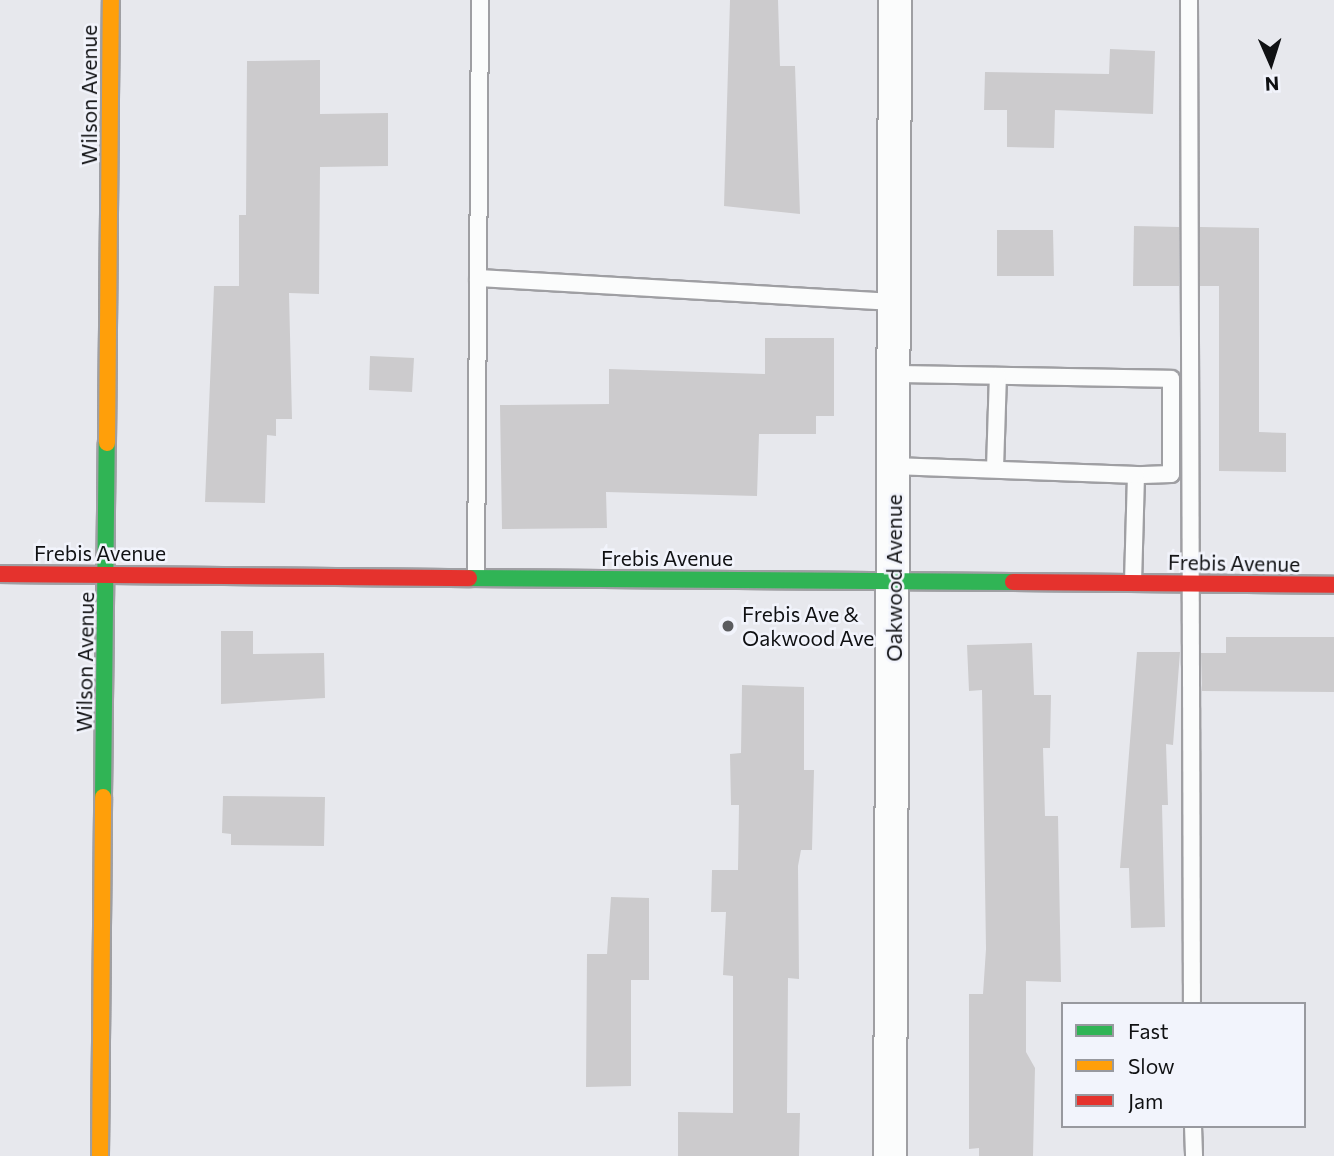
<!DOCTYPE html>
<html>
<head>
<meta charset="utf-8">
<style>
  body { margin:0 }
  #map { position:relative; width:1334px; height:1156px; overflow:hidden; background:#e7e8ed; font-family:Commissioner,sans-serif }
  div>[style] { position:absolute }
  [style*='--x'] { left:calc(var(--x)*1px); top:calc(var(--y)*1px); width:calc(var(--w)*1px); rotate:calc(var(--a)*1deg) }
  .building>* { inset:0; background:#cccbcd }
  .roads { filter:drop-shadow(2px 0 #9f9fa3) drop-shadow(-2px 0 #9f9fa3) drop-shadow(0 2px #9f9fa3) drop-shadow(0 -2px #9f9fa3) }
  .lane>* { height:16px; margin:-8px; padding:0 8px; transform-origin:8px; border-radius:8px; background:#fbfcfc }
  .street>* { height:32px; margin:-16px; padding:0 16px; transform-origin:16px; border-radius:16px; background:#fbfcfc }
  .fast>* { height:16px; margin:-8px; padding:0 8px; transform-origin:8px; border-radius:8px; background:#30b455 }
  .slow>* { height:16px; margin:-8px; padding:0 8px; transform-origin:8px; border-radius:8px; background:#ff9f0a }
  .jam>* { height:16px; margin:-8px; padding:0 8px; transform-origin:8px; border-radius:8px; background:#e5322d }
  .dots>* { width:19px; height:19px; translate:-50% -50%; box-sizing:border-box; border:4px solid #f2f4fc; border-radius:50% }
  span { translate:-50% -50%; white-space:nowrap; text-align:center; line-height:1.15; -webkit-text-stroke:5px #f2f4fc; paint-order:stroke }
  .street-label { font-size:21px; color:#101113 }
  .poi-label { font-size:21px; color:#101113 }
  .left { translate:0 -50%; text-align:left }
  .legend { position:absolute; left:1061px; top:1002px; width:245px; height:126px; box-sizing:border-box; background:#f2f4fc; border:2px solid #98999f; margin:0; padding:9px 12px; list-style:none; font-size:21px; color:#101113 }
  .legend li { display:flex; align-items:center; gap:14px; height:35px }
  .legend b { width:35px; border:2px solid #98999f }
  .north { position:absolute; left:1236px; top:28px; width:70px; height:70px; -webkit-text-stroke:5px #f2f4fc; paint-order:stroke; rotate:177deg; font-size:19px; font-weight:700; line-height:28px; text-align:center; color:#101113 }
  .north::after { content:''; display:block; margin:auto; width:24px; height:32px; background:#101113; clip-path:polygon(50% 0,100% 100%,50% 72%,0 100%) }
</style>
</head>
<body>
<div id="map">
  <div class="building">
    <div style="clip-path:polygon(730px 0,778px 0,780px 66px,795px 66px,800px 214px,724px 206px)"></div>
    <div style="clip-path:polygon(1110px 49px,1155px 51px,1153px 114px,1055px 110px,1054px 148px,1007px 147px,1007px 110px,984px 110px,985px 72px,1109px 74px)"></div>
    <div style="clip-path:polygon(320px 60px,320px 114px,388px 113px,388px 166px,320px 167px,319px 294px,289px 293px,292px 419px,276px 419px,276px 436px,267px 435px,265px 503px,205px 502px,214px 286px,239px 286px,239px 215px,246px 215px,247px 61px)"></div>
    <div style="clip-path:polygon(1134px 226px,1179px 227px,1179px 286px,1133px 286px)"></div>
    <div style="clip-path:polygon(1200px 227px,1259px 228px,1259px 432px,1286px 433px,1286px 472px,1219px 471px,1219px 286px,1200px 286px)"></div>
    <div style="clip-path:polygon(997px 230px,1053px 230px,1054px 276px,997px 276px)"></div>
    <div style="clip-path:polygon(765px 338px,834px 338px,834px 416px,816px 416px,816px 434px,759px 434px,757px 496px,606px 492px,607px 528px,502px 529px,500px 405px,609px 404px,609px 369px,765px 374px)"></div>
    <div style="clip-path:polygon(370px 356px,414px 358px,412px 392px,369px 390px)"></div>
    <div style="clip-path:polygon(221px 631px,253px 631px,253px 654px,324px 653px,325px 698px,221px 704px)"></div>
    <div style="clip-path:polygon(1226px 637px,1334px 637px,1334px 692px,1202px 691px,1201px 653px,1226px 653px)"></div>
    <div style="clip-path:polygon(1032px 643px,1034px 695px,1051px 695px,1050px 748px,1043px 748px,1045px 816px,1058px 816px,1061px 982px,1026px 981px,1026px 1052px,1035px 1068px,1033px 1156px,979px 1156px,979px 1148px,969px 1149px,969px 994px,983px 994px,986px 949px,982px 690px,969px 691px,967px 645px)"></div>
    <div style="clip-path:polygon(1137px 652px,1180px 652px,1173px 745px,1166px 744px,1168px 805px,1162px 805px,1165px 927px,1131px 928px,1129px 868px,1120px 868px)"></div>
    <div style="clip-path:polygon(742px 685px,804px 687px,804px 770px,814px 770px,812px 850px,801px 850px,798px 866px,799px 979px,788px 978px,787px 1113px,800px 1113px,799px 1156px,678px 1156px,678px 1112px,733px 1113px,733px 976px,723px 975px,726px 912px,711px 912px,712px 870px,738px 870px,739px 805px,731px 805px,730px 754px,741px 753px)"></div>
    <div style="clip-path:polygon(223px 796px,325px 797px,324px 846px,231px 845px,231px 834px,222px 833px)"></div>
    <div style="clip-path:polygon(611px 897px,649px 898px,649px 980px,631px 980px,631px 1086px,586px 1087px,587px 954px,607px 954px)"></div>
  </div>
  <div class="roads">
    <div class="lane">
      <div style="--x:1189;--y:0;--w:1004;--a:89.83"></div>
      <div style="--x:478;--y:278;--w:417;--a:3.3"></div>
      <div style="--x:894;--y:374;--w:277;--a:1"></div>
      <div style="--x:1171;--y:379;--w:95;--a:90"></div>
      <div style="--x:1171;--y:474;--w:35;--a:178"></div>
      <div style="--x:1136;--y:475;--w:108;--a:91.6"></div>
      <div style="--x:894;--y:466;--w:242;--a:2.1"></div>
      <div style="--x:995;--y:469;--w:93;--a:-88.2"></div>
      <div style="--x:476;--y:577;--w:577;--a:-89.6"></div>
      <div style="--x:1193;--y:1126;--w:30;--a:88"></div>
    </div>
    <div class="street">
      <div style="--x:890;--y:1156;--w:1156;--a:-89.75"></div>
    </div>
    <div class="fast">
      <div style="--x:469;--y:578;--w:544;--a:0.42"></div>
      <div style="--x:103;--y:797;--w:354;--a:-89.4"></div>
    </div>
    <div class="slow">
      <div style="--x:107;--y:443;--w:443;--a:-89.5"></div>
      <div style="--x:100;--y:1156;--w:359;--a:-89.5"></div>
    </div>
    <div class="jam">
      <div style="--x:0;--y:574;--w:469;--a:0.5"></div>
      <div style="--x:1013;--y:582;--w:321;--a:0.5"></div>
    </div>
  </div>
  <div class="dots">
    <div style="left:728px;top:626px;background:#5b5c5f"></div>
  </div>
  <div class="street-label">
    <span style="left:89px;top:95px;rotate:-90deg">Wilson Avenue</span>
    <span style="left:100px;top:553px">Frebis Avenue</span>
    <span style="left:667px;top:558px">Frebis Avenue</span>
    <span style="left:1234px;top:563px;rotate:1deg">Frebis Avenue</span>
    <span style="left:894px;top:578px;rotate:-90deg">Oakwood Avenue</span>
    <span style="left:85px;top:662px;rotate:-89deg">Wilson Avenue</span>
  </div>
  <div class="poi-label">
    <span class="left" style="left:742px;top:626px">Frebis Ave &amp;<br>Oakwood Ave</span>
  </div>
  <ul class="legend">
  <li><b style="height:9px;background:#30b455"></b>Fast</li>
  <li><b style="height:9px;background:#ff9f0a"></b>Slow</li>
  <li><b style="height:9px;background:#e5322d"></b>Jam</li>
  </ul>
  <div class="north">N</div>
</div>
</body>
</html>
